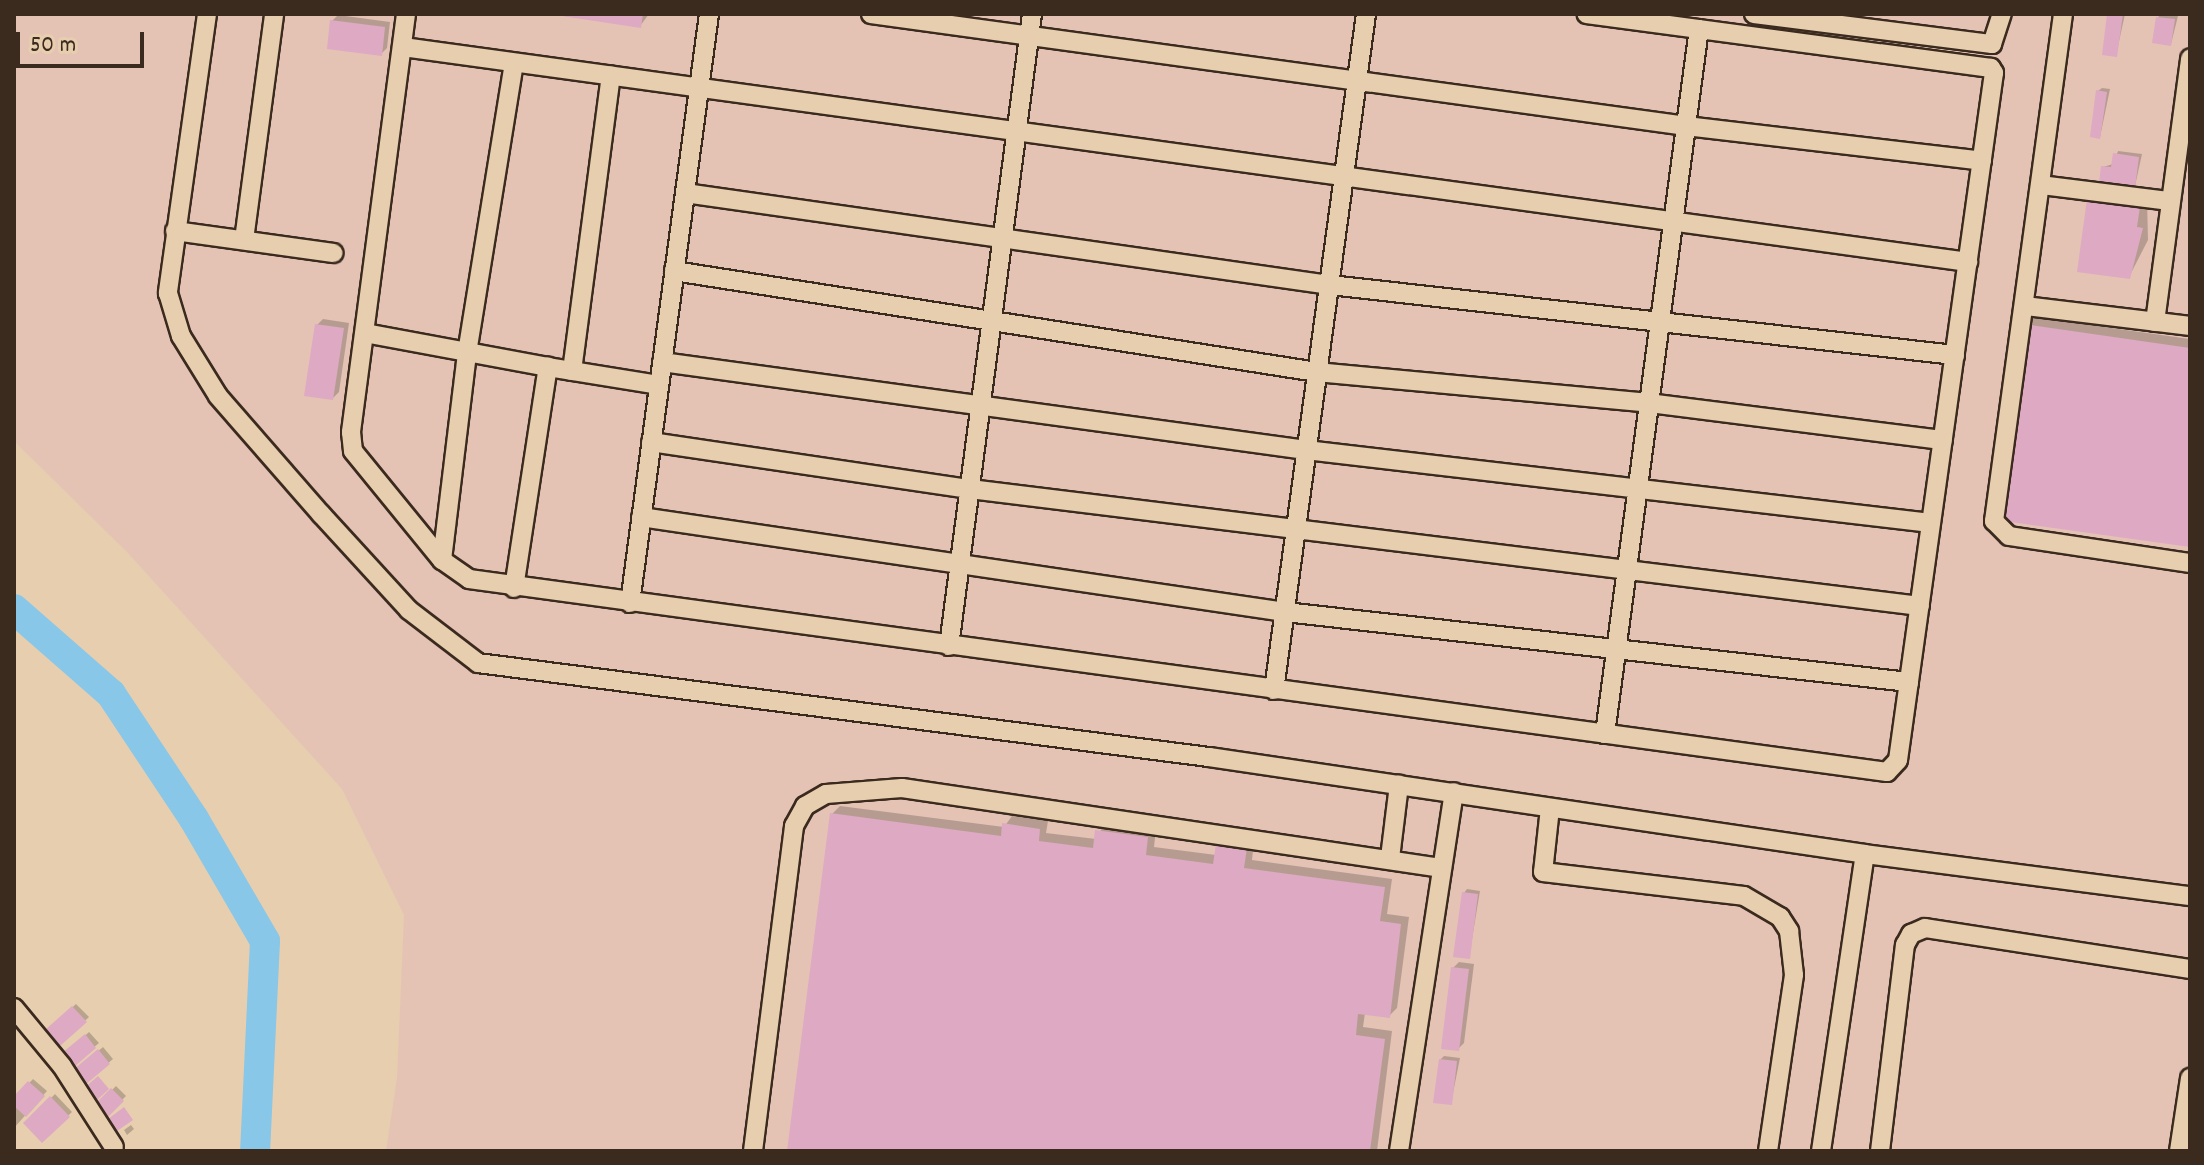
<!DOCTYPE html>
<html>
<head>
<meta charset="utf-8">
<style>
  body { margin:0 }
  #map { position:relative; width:2204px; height:1165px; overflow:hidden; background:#e7ceaf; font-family:Dekko,sans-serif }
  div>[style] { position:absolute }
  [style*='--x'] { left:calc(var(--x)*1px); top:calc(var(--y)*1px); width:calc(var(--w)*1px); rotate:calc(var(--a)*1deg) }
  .built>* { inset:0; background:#e4c3b5 }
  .shadow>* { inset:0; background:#0003 }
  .river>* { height:30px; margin:-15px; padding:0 15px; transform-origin:15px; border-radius:15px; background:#88c7e8 }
  .building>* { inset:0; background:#dea9c2 }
  .roads { filter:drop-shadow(2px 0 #3b2a1e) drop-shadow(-2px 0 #3b2a1e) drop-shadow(0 2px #3b2a1e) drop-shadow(0 -2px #3b2a1e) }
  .minor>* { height:18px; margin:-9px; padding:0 9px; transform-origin:9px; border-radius:9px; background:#e7ceaf }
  span { translate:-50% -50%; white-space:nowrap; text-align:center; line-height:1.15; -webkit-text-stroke:6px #e7ceaf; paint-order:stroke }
  .frame { position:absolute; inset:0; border:16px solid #3b2a1e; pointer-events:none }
  .scale { position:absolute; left:16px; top:32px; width:128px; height:36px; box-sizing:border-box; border:4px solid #3b2a1e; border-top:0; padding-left:10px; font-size:24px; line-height:28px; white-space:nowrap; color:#3b2a1e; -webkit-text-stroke:6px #e7ceaf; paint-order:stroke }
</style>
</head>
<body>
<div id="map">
  <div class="built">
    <div style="clip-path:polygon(14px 14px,2190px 14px,2190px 1151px,386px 1151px,397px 1078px,404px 915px,342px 789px,127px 552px,14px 441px)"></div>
  </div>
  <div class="shadow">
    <div style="clip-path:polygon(550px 14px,649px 14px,640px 26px)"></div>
    <div style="clip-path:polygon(2109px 14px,2125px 14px,2116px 55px)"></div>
    <div style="clip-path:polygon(2162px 14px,2178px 16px,2171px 44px,2158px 17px)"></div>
    <div style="clip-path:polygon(338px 15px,390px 22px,387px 48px,381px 54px,332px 21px)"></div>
    <div style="clip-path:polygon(2102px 88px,2110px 89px,2100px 137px,2098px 91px)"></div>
    <div style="clip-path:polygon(2118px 151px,2142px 154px,2135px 186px,2103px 167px,2113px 164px)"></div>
    <div style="clip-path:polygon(2098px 192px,2147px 199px,2148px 240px,2129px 277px)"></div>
    <div style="clip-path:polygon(2033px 317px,2190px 339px,2190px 545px,2025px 325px)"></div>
    <div style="clip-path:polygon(323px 319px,349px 323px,339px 392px,333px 398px,317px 325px)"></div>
    <div style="clip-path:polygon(840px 806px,1004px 827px,1012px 816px,1048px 821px,1046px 833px,1096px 839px,1105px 822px,1156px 829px,1154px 847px,1216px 855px,1226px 837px,1254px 841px,1252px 860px,1392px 879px,1387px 914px,1409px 917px,1397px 1008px,1389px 1016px,1365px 1013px,1363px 1027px,1392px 1031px,1377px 1151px,789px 1151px,832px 814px)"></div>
    <div style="clip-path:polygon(1467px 889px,1480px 891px,1469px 957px,1464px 893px)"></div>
    <div style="clip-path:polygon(1459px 962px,1474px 964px,1464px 1043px,1458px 1049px,1453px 968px)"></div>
    <div style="clip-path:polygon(76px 1004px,89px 1017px,60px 1044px,48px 1030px)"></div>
    <div style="clip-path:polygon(89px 1032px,99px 1043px,74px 1064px,65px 1054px)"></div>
    <div style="clip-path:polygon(103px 1047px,113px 1059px,86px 1082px,76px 1070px)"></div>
    <div style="clip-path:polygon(1444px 1056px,1460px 1058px,1451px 1103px,1440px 1060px)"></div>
    <div style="clip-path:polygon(33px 1079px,47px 1091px,14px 1128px,14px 1099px)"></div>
    <div style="clip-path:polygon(116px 1086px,126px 1096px,104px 1118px,94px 1108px)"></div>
    <div style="clip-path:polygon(55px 1094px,72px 1112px,43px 1140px,26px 1123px)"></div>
    <div style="clip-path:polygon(131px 1125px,134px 1129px,127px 1135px,124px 1130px)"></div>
  </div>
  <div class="river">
    <div style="--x:14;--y:609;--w:129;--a:41.2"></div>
    <div style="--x:111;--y:694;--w:150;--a:56.4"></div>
    <div style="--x:194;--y:819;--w:141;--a:59.8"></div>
    <div style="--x:265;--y:941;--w:210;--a:92.7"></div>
  </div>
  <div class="building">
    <div style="clip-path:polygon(549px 14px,643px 14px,641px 28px)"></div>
    <div style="clip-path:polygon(2107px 14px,2123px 14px,2117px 57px,2102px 55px)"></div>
    <div style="clip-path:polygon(2156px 17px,2175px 19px,2171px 46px,2152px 43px)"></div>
    <div style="clip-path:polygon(330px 20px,385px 27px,382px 56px,327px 49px)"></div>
    <div style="clip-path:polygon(2096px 90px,2107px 92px,2100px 139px,2090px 137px)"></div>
    <div style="clip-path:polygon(2113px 153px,2139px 157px,2135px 188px,2099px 183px,2101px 166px,2111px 167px)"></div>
    <div style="clip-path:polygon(2087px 199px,2140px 207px,2137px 227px,2143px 228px,2130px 279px,2077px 272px)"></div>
    <div style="clip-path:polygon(315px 324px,344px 328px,333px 400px,304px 396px)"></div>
    <div style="clip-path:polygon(2023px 324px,2190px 348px,2190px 547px,1997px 520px)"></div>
    <div style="clip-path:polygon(830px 813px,1001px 836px,1002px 823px,1040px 829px,1039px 841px,1093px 848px,1095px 830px,1148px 837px,1146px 855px,1213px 864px,1216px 844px,1247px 848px,1244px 868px,1385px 887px,1380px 921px,1401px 924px,1390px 1018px,1358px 1014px,1356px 1035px,1385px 1039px,1370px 1151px,787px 1151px)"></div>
    <div style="clip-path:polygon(1462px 892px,1478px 894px,1470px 959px,1453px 957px)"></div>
    <div style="clip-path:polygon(1451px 967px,1469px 969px,1459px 1051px,1441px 1049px)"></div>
    <div style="clip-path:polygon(72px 1006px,87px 1022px,60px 1046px,45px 1030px)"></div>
    <div style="clip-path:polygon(85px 1034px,96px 1048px,74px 1067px,62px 1053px)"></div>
    <div style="clip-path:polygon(98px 1049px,110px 1064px,85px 1085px,73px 1070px)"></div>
    <div style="clip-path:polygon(1439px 1059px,1457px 1061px,1452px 1105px,1433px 1103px)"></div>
    <div style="clip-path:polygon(98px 1076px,109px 1089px,95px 1102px,83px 1089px)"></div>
    <div style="clip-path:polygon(28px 1081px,45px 1096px,26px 1117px,14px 1106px,14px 1096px)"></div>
    <div style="clip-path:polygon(111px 1088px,124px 1101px,104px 1121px,91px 1108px)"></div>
    <div style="clip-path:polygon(50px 1096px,70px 1117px,42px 1143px,23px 1123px)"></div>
    <div style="clip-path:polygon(124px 1107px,133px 1120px,117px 1131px,108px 1119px)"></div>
  </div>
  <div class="roads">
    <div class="minor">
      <div style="--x:207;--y:14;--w:282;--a:98"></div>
      <div style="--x:168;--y:293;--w:45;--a:73.2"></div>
      <div style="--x:181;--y:336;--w:70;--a:58.3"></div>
      <div style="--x:218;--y:396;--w:157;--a:48.9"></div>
      <div style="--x:321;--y:514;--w:130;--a:47.5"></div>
      <div style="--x:409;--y:610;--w:87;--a:37.5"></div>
      <div style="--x:478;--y:663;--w:737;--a:7.33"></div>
      <div style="--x:1209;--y:757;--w:663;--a:8.41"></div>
      <div style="--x:1865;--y:854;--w:328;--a:7.4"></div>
      <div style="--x:406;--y:14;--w:422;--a:97.5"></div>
      <div style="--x:351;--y:432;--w:19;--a:84"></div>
      <div style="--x:353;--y:451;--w:141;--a:50.8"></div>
      <div style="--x:442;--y:560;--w:33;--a:35"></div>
      <div style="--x:469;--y:579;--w:1431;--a:7.75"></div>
      <div style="--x:1887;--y:772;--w:16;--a:-47"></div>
      <div style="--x:1898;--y:760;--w:694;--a:-82.05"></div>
      <div style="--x:1994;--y:73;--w:6;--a:-121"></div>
      <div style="--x:1991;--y:68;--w:408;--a:-172.4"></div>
      <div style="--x:871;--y:14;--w:823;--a:7.82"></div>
      <div style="--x:1686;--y:126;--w:298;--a:6.7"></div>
      <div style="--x:1754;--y:14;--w:240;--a:7.2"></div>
      <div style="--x:1992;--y:44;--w:32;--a:-72"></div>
      <div style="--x:2063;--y:14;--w:512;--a:97.75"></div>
      <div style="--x:1994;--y:521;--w:21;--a:45"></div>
      <div style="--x:2009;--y:536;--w:183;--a:8.5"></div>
      <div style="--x:403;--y:47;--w:1580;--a:7.82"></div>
      <div style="--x:2041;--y:185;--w:129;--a:7.1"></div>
      <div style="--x:685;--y:193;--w:652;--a:8.12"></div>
      <div style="--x:1330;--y:285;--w:629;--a:6.39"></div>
      <div style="--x:175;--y:231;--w:160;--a:7.9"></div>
      <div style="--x:244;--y:240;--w:228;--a:-82.4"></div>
      <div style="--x:674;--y:271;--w:651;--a:8.93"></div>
      <div style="--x:1317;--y:372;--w:333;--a:5.3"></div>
      <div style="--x:1649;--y:403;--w:296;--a:7.2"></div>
      <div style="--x:2025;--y:306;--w:166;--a:6.9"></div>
      <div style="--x:2155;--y:322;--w:266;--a:-82.4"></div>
      <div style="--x:365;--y:333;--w:186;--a:10.5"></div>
      <div style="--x:662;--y:362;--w:650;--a:7.78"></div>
      <div style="--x:1306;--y:450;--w:629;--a:6.66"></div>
      <div style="--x:572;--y:371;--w:298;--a:-82.5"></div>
      <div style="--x:651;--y:442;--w:322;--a:8.4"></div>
      <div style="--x:970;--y:489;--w:957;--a:7.02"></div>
      <div style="--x:641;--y:517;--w:651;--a:8.39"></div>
      <div style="--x:1285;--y:612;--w:628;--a:6.4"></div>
      <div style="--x:442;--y:560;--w:209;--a:-83.1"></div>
      <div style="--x:467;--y:353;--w:293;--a:-80.8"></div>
      <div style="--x:514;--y:588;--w:224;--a:-81.3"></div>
      <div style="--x:548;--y:367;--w:112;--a:9.2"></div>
      <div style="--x:630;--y:603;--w:594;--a:-82.36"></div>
      <div style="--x:949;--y:646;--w:637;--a:-82.52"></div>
      <div style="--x:1274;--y:690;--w:682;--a:-82.25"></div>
      <div style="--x:1605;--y:734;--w:711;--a:-82.41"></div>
      <div style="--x:1550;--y:808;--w:64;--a:96.2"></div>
      <div style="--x:1543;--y:872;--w:202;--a:6.8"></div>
      <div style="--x:1744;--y:896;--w:42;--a:30.3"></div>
      <div style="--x:1780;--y:917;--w:17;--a:57"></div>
      <div style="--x:1789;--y:931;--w:44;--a:83.5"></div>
      <div style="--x:1794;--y:975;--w:178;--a:98.4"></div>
      <div style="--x:1390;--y:858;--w:74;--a:-83"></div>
      <div style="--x:14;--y:1008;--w:75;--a:50.4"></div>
      <div style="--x:62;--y:1066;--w:96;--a:57.3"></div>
      <div style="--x:753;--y:1151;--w:328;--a:-82.8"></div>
      <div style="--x:794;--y:826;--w:23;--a:-61"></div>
      <div style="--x:805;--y:806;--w:24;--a:-30"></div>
      <div style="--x:826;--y:794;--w:76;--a:-4.5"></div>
      <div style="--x:902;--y:788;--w:546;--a:8.43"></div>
      <div style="--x:1399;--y:1151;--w:363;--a:-81.3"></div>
      <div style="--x:1821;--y:1151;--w:300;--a:-81.6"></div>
      <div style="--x:1880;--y:1151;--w:208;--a:-83.1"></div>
      <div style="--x:1905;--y:945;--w:13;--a:-61"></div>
      <div style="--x:1911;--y:934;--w:15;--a:-23"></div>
      <div style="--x:1925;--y:928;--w:268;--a:8.8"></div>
      <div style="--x:2179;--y:1151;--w:74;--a:-81.4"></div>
    </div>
  </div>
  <div class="frame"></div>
  <div class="scale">50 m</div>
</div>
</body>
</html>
